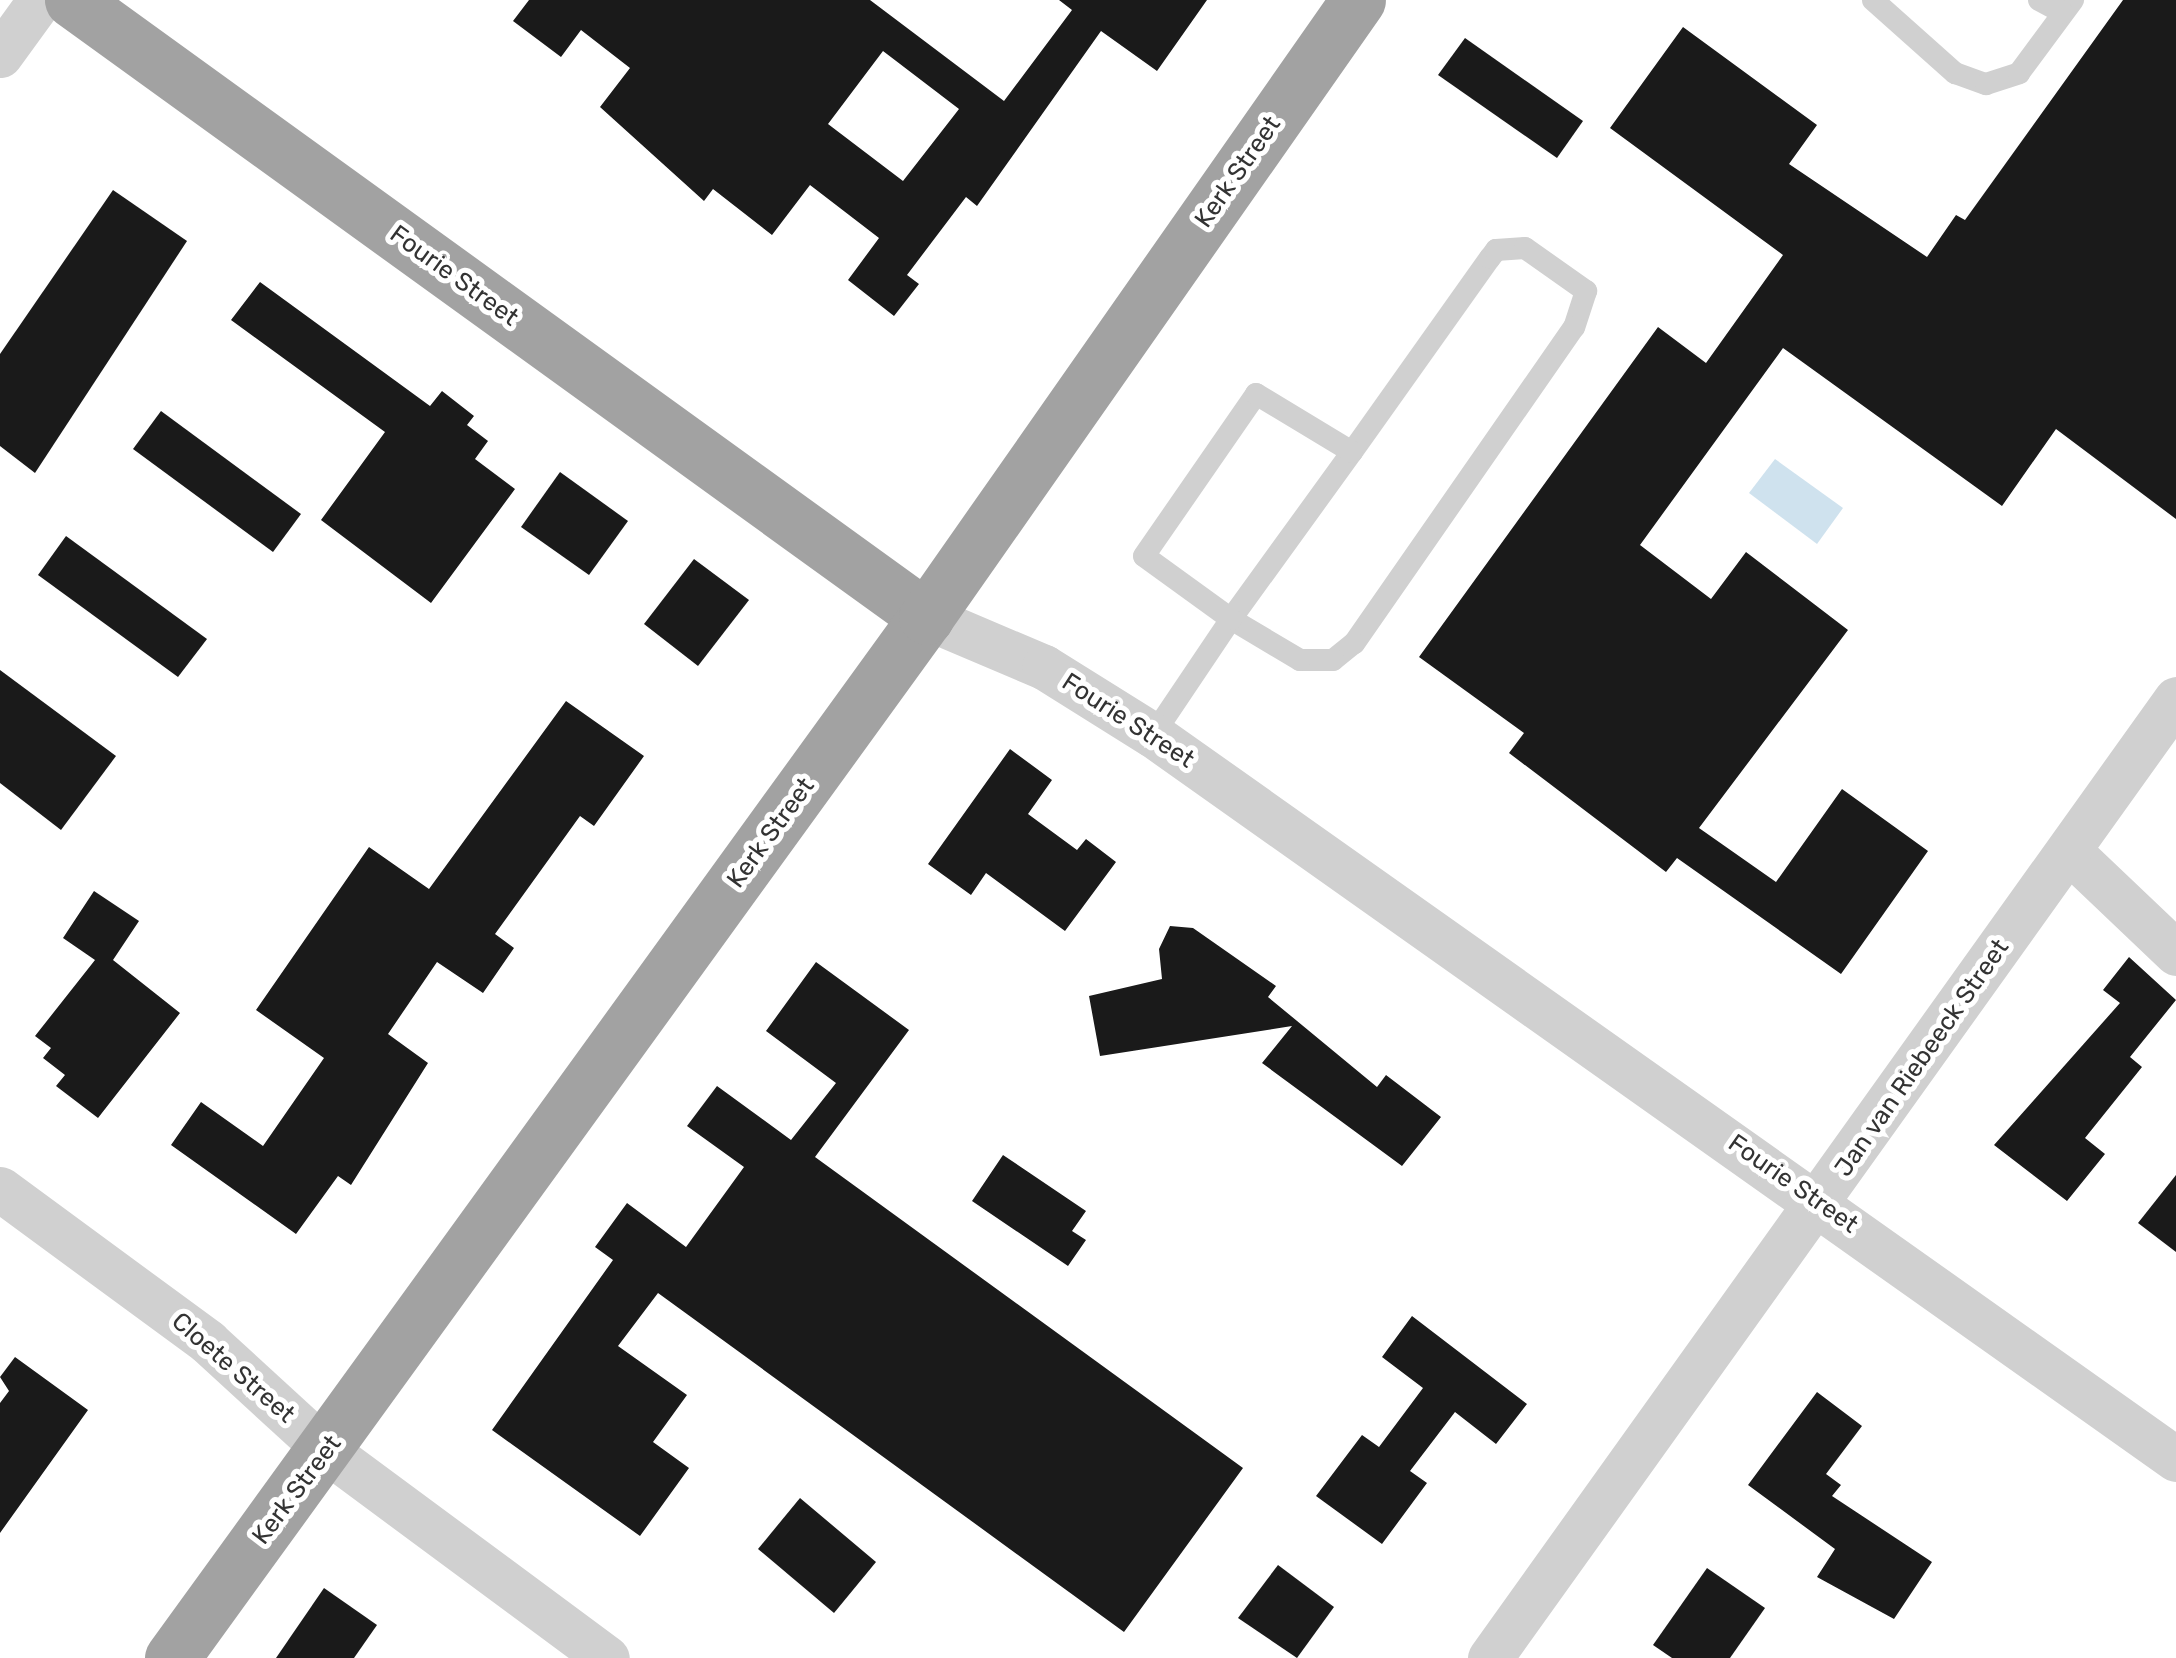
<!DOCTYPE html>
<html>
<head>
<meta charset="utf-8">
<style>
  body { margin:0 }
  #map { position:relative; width:2176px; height:1658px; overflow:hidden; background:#fff; font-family:Rubik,sans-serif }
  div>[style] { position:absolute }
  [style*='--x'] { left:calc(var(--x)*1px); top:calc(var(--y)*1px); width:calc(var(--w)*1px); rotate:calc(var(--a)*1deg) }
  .water>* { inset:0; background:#cfe2ee }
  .building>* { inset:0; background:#1a1a1a }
  .service>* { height:22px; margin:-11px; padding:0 11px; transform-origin:11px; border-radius:11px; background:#d0d0d0 }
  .minor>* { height:45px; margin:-22.5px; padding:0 22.5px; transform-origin:22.5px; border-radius:22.5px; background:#d0d0d0 }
  .trunk>* { height:55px; margin:-27.5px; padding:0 27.5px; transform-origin:27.5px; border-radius:27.5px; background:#a2a2a2 }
  span { translate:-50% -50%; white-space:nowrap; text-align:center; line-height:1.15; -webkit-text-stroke:10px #fff; paint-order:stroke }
  .street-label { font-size:25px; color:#333 }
</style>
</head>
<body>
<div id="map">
  <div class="water">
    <div style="clip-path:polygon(1775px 459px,1843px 508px,1817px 544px,1749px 493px)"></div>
  </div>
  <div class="building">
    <div style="clip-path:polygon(evenodd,529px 0,870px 0,1004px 101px,1072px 10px,1059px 0,1207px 0,1157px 71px,1101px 31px,977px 206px,966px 197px,907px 275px,919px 284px,894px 316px,848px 280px,879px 238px,810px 185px,772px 235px,713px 189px,704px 201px,600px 107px,630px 68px,581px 30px,561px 57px,513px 21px,529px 0,883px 51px,959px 109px,903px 181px,828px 124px,883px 51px)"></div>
    <div style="clip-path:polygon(2123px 0,2176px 0,2176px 519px,2056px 429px,2002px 506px,1783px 348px,1640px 545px,1711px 599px,1746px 552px,1848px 630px,1699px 828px,1776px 882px,1842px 789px,1928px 851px,1841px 974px,1677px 858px,1666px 872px,1509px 753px,1524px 733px,1419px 657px,1658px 327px,1706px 363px,1783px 255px,1610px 128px,1683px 27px,1817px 125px,1789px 164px,1927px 257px,1956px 215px,1965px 220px)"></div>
    <div style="clip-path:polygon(1465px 38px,1583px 121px,1557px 158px,1438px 75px)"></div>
    <div style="clip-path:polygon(113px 190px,187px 241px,35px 473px,0 446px,0 354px)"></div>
    <div style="clip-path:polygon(260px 282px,430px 406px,442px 391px,474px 416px,467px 425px,488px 441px,475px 459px,515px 489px,431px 603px,321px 520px,385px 432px,231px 320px)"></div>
    <div style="clip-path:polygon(161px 411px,301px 514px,273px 552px,133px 449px)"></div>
    <div style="clip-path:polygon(560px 472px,628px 521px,589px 575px,521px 527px)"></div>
    <div style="clip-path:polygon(66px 536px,207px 639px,178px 677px,38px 575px)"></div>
    <div style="clip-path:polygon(694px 559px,749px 600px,698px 666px,644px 624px)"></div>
    <div style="clip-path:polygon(0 670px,116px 756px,61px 830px,0 783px)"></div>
    <div style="clip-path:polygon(566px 701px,644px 756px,594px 826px,580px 816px,495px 934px,514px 948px,483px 993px,437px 962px,388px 1034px,428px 1063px,351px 1185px,338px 1176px,296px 1234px,171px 1145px,201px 1102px,263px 1146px,324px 1058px,256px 1010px,369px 847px,429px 889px)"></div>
    <div style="clip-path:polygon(1010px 749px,1052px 780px,1028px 814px,1077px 850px,1086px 839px,1116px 862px,1065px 931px,986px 873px,971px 895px,928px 864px)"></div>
    <div style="clip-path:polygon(94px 891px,139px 921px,113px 960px,180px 1013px,98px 1118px,56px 1086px,65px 1075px,43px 1058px,51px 1048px,35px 1036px,95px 960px,63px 938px)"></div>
    <div style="clip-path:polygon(1170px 926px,1193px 928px,1276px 986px,1268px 997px,1377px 1087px,1386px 1075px,1441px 1117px,1402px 1166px,1262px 1063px,1292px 1026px,1100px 1056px,1089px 996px,1162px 979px,1159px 949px)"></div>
    <div style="clip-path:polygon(2129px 957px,2176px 1000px,2130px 1057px,2142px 1067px,2085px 1138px,2105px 1154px,2067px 1201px,1994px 1145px,2120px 1003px,2103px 990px)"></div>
    <div style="clip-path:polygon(816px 962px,909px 1030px,815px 1157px,1243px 1468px,1124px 1632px,658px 1293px,618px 1346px,687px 1395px,653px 1442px,689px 1468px,640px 1536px,492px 1430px,613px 1260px,595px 1247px,627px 1203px,686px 1247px,744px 1167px,687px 1126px,717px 1086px,791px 1140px,836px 1083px,766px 1031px)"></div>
    <div style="clip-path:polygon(1003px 1155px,1086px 1211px,1072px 1231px,1086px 1240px,1068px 1266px,972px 1201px)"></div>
    <div style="clip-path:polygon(2176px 1175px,2176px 1252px,2138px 1223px)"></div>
    <div style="clip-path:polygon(1412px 1316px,1527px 1404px,1496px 1444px,1455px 1412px,1410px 1471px,1427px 1483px,1382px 1544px,1316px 1496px,1362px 1435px,1379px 1447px,1423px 1388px,1382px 1357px)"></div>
    <div style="clip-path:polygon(15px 1357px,88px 1410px,0 1533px,0 1403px,9px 1391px,0 1377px)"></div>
    <div style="clip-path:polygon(1817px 1392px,1862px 1426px,1826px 1474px,1841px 1485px,1832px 1496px,1932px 1562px,1894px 1619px,1817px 1577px,1835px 1549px,1748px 1485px)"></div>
    <div style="clip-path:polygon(800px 1498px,876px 1562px,834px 1613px,758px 1549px)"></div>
    <div style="clip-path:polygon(1278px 1565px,1334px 1607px,1297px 1658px,1238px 1618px)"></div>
    <div style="clip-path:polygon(1707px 1568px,1765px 1608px,1730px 1658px,1672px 1658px,1653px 1645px)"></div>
    <div style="clip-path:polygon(324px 1588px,377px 1625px,354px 1658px,276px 1658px)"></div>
  </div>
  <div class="service">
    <div style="--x:1873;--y:0;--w:110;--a:41.7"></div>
    <div style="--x:1955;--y:73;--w:33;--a:20"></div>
    <div style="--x:1986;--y:84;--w:35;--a:-18"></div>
    <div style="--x:2019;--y:73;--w:91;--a:-53.5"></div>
    <div style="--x:2039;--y:0;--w:27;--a:28"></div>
    <div style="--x:1153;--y:735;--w:140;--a:-56.1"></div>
    <div style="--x:1231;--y:619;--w:206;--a:-54.1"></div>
    <div style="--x:1352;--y:452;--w:238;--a:-54.6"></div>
    <div style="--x:1490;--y:258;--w:10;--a:-53"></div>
    <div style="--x:1496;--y:250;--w:29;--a:-4"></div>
    <div style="--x:1525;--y:248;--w:75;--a:35.2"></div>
    <div style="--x:1586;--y:291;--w:38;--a:108"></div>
    <div style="--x:1574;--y:327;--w:385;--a:124.8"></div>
    <div style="--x:1354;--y:643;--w:27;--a:141"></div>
    <div style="--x:1333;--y:660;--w:33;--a:180"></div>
    <div style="--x:1300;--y:660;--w:80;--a:-149.3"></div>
    <div style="--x:1231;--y:619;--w:107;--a:-144.1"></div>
    <div style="--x:1144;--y:556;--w:197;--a:-55.3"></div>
    <div style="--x:1256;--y:394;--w:112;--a:31.1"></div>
  </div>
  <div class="minor">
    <div style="--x:0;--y:55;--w:68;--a:-54"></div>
    <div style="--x:926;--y:617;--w:128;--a:23"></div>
    <div style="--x:1044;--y:667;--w:128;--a:32"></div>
    <div style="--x:1153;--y:735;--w:1253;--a:35.29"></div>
    <div style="--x:2069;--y:851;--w:148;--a:43.6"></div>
    <div style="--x:0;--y:1189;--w:258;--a:36.3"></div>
    <div style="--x:208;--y:1342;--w:161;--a:42.5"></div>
    <div style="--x:327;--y:1451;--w:348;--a:36.5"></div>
    <div style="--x:1490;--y:1658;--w:1179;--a:-54.42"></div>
  </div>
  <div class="trunk">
    <div style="--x:72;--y:0;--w:1054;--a:35.85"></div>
    <div style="--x:172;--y:1658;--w:1285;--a:-54.08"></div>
    <div style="--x:926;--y:617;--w:753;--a:-55"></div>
  </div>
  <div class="street-label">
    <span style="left:1238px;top:172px;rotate:-55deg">Kerk Street</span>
    <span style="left:454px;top:276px;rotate:36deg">Fourie Street</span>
    <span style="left:1128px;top:721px;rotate:33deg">Fourie Street</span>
    <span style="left:771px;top:833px;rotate:-54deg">Kerk Street</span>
    <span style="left:1922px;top:1058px;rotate:-55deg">Jan van Riebeeck Street</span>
    <span style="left:1793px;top:1184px;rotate:35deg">Fourie Street</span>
    <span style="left:233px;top:1368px;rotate:41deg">Cloete Street</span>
    <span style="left:297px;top:1490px;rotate:-53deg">Kerk Street</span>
  </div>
</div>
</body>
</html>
